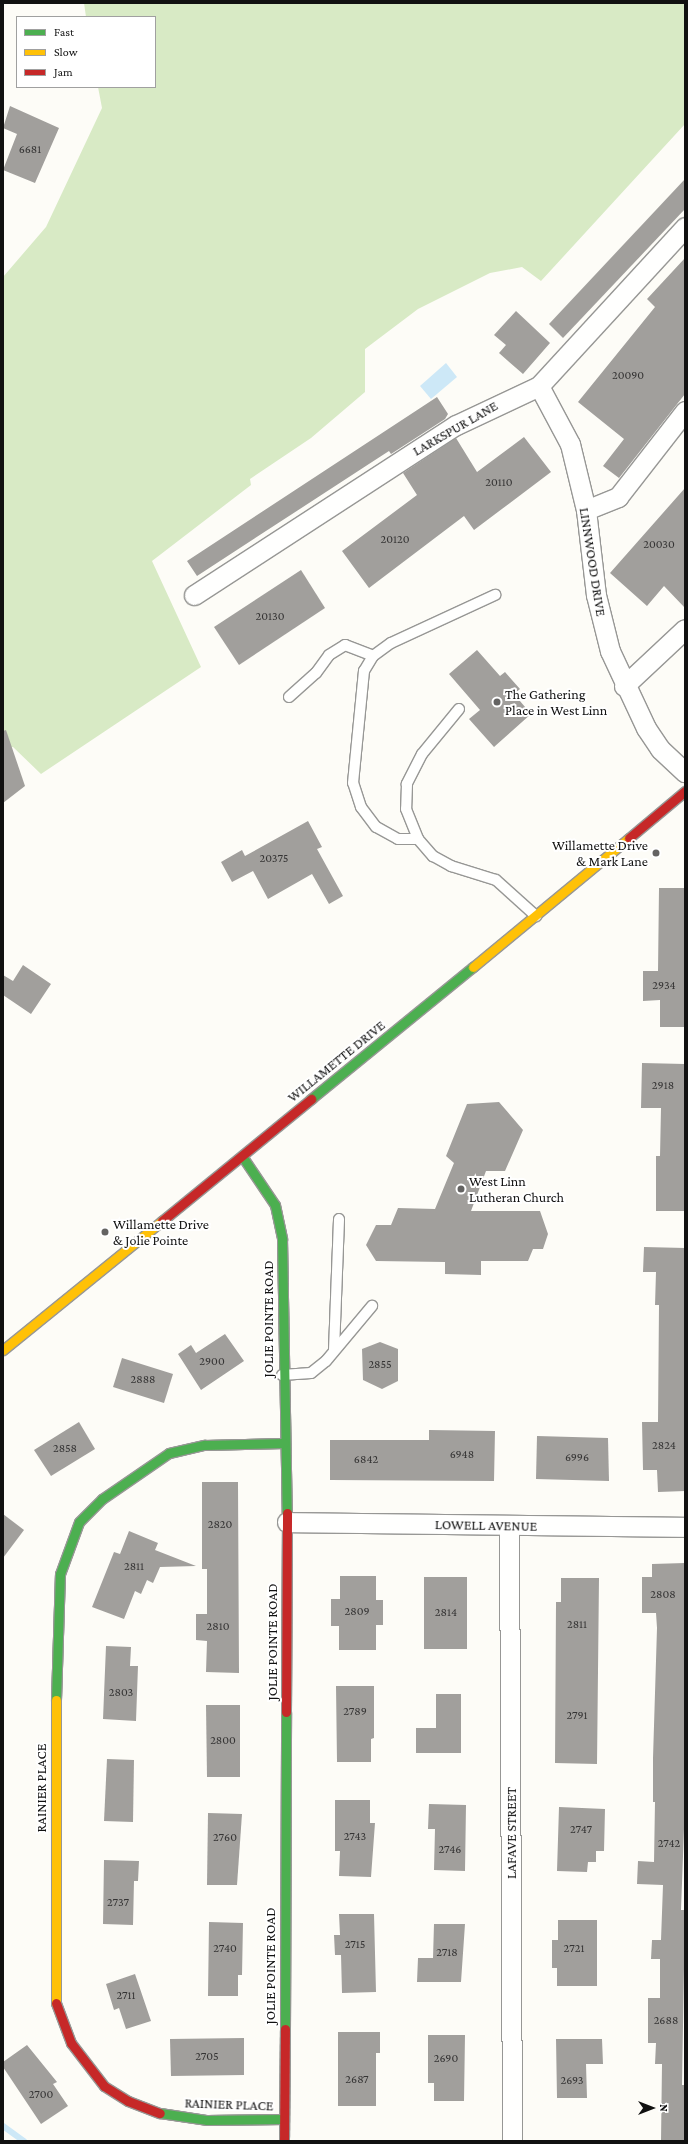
<!DOCTYPE html>
<html>
<head>
<meta charset="utf-8">
<style>
  body { margin:0 }
  #map { position:relative; width:688px; height:2144px; overflow:hidden; background:#fdfcf7; font-family:"Crimson Pro",serif }
  div>[style] { position:absolute }
  [style*='--x'] { left:calc(var(--x)*1px); top:calc(var(--y)*1px); width:calc(var(--w)*1px); rotate:calc(var(--a)*1deg) }
  .forest>* { inset:0; background:#d8eac5 }
  .water>* { inset:0; background:#cde8f7 }
  .stream>* { height:6px; margin:-3px; padding:0 3px; transform-origin:3px; border-radius:3px; background:#cde8f7 }
  .building>* { inset:0; background:#a19f9c }
  .roads { filter:drop-shadow(1px 0 #979795) drop-shadow(-1px 0 #979795) drop-shadow(0 1px #979795) drop-shadow(0 -1px #979795) }
  .lane>* { height:10px; margin:-5px; padding:0 5px; transform-origin:5px; border-radius:5px; background:#fffffe }
  .street>* { height:19px; margin:-9.5px; padding:0 9.5px; transform-origin:9.5px; border-radius:9.5px; background:#fffffe }
  .fast>* { height:9px; margin:-4.5px; padding:0 4.5px; transform-origin:4.5px; border-radius:4.5px; background:#4caf50 }
  .slow>* { height:9px; margin:-4.5px; padding:0 4.5px; transform-origin:4.5px; border-radius:4.5px; background:#ffc107 }
  .jam>* { height:9px; margin:-4.5px; padding:0 4.5px; transform-origin:4.5px; border-radius:4.5px; background:#c62828 }
  .dots>* { width:11px; height:11px; translate:-50% -50%; box-sizing:border-box; border:2px solid #fff; border-radius:50% }
  span { translate:-50% -50%; white-space:nowrap; text-align:center; line-height:1.15; -webkit-text-stroke:4px #fff; paint-order:stroke }
  .number-label { font-size:12px; color:#353434 }
  .number-label span { -webkit-text-stroke-width:0 }
  .street-label { font-size:14px; color:#111 }
  .poi-label { font-size:14px; color:#111 }
  .left { translate:0 -50%; text-align:left }
  .right { translate:-100% -50%; text-align:right }
  .frame { position:absolute; inset:0; border:4px solid #111; pointer-events:none }
  .legend { position:absolute; left:16px; top:16px; width:140px; height:72px; box-sizing:border-box; background:#fff; border:1px solid #a0a0a0; margin:0; padding:5px 7px; list-style:none; font-size:12px; color:#111 }
  .legend li { display:flex; align-items:center; gap:8px; height:20px }
  .legend b { width:20px; border:1px solid #a0a0a0 }
  .north { position:absolute; left:632px; top:2088px; width:40px; height:40px; -webkit-text-stroke:3px #fff; paint-order:stroke; rotate:90deg; font-size:11px; font-weight:700; line-height:16px; text-align:center; color:#111 }
  .north::after { content:''; display:block; margin:auto; width:14px; height:18px; background:#111; clip-path:polygon(50% 0,100% 100%,50% 72%,0 100%) }
</style>
</head>
<body>
<div id="map">
  <div class="forest">
    <div style="clip-path:polygon(84px 3px,685px 3px,685px 124px,541px 281px,522px 267px,490px 273px,418px 309px,365px 349px,365px 392px,311px 438px,250px 479px,251px 485px,152px 561px,201px 667px,41px 774px,13px 747px,3px 748px,3px 277px,46px 227px,102px 108px,98px 87px,155px 87px,155px 17px,86px 17px)"></div>
  </div>
  <div class="water">
    <div style="clip-path:polygon(446px 363px,457px 377px,431px 399px,420px 386px)"></div>
  </div>
  <div class="stream">
    <div style="--x:3;--y:2126;--w:26;--a:36"></div>
  </div>
  <div class="building">
    <div style="clip-path:polygon(10px 106px,59px 128px,35px 183px,3px 170px,17px 134px,3px 128px)"></div>
    <div style="clip-path:polygon(685px 179px,685px 209px,563px 338px,549px 324px)"></div>
    <div style="clip-path:polygon(685px 258px,685px 394px,619px 478px,603px 466px,624px 439px,578px 402px,655px 307px,647px 299px)"></div>
    <div style="clip-path:polygon(516px 311px,550px 343px,523px 374px,499px 353px,506px 345px,494px 335px)"></div>
    <div style="clip-path:polygon(437px 397px,448px 414px,445px 419px,391px 454px,389px 451px,372px 462px,197px 576px,187px 561px)"></div>
    <div style="clip-path:polygon(524px 437px,551px 472px,474px 530px,464px 516px,369px 588px,342px 551px,417px 495px,403px 473px,456px 438px,477px 472px)"></div>
    <div style="clip-path:polygon(685px 488px,685px 608px,664px 586px,647px 606px,610px 573px)"></div>
    <div style="clip-path:polygon(301px 570px,325px 608px,239px 665px,214px 627px)"></div>
    <div style="clip-path:polygon(477px 650px,500px 676px,505px 672px,520px 689px,514px 694px,531px 714px,494px 747px,469px 719px,480px 710px,449px 674px)"></div>
    <div style="clip-path:polygon(6px 730px,25px 786px,3px 803px,3px 731px)"></div>
    <div style="clip-path:polygon(308px 821px,322px 847px,317px 849px,343px 896px,329px 904px,312px 874px,268px 899px,253px 871px,232px 882px,221px 862px,242px 850px,245px 856px)"></div>
    <div style="clip-path:polygon(659px 888px,685px 888px,685px 1027px,660px 1027px,660px 1000px,643px 1001px,643px 971px,658px 971px)"></div>
    <div style="clip-path:polygon(23px 965px,51px 984px,31px 1014px,3px 995px,3px 975px,13px 981px)"></div>
    <div style="clip-path:polygon(642px 1063px,685px 1064px,685px 1211px,656px 1211px,656px 1156px,660px 1156px,661px 1108px,641px 1108px)"></div>
    <div style="clip-path:polygon(499px 1102px,523px 1130px,505px 1171px,486px 1171px,471px 1211px,540px 1211px,548px 1234px,543px 1249px,533px 1249px,528px 1261px,481px 1261px,481px 1275px,445px 1274px,445px 1262px,376px 1261px,366px 1245px,376px 1225px,391px 1225px,398px 1208px,435px 1209px,454px 1163px,446px 1156px,467px 1104px)"></div>
    <div style="clip-path:polygon(644px 1247px,685px 1248px,685px 1491px,658px 1492px,657px 1470px,643px 1470px,642px 1422px,658px 1422px,659px 1305px,655px 1305px,656px 1272px,643px 1272px)"></div>
    <div style="clip-path:polygon(225px 1334px,244px 1361px,201px 1390px,178px 1354px,191px 1345px,196px 1353px)"></div>
    <div style="clip-path:polygon(380px 1342px,398px 1349px,398px 1381px,382px 1389px,363px 1380px,362px 1349px)"></div>
    <div style="clip-path:polygon(122px 1358px,173px 1374px,164px 1403px,113px 1387px)"></div>
    <div style="clip-path:polygon(79px 1422px,95px 1449px,51px 1476px,34px 1450px)"></div>
    <div style="clip-path:polygon(429px 1430px,495px 1431px,494px 1481px,330px 1480px,330px 1440px,429px 1440px)"></div>
    <div style="clip-path:polygon(537px 1436px,608px 1438px,609px 1481px,536px 1479px)"></div>
    <div style="clip-path:polygon(202px 1482px,238px 1482px,239px 1673px,206px 1672px,207px 1641px,196px 1640px,196px 1614px,207px 1614px,207px 1569px,202px 1569px)"></div>
    <div style="clip-path:polygon(3px 1514px,24px 1530px,3px 1558px)"></div>
    <div style="clip-path:polygon(129px 1531px,158px 1543px,155px 1550px,196px 1566px,160px 1567px,153px 1583px,147px 1580px,141px 1594px,135px 1591px,124px 1619px,92px 1607px,114px 1552px,120px 1554px)"></div>
    <div style="clip-path:polygon(685px 1563px,685px 1802px,681px 1910px,685px 1910px,682px 2085px,685px 2085px,685px 2141px,661px 2141px,662px 2064px,655px 2064px,656px 2043px,648px 2043px,648px 1998px,660px 1998px,660px 1959px,651px 1959px,652px 1940px,661px 1940px,663px 1885px,637px 1884px,638px 1861px,654px 1862px,655px 1802px,653px 1802px,653px 1758px,657px 1628px,656px 1613px,642px 1613px,642px 1577px,652px 1577px,652px 1564px)"></div>
    <div style="clip-path:polygon(340px 1576px,376px 1576px,376px 1600px,383px 1600px,383px 1625px,376px 1625px,376px 1650px,339px 1650px,339px 1626px,331px 1626px,331px 1599px,340px 1599px)"></div>
    <div style="clip-path:polygon(424px 1577px,467px 1577px,467px 1649px,424px 1649px)"></div>
    <div style="clip-path:polygon(561px 1578px,599px 1578px,597px 1764px,555px 1763px,556px 1602px,561px 1602px)"></div>
    <div style="clip-path:polygon(106px 1646px,131px 1647px,130px 1666px,138px 1666px,136px 1721px,103px 1719px)"></div>
    <div style="clip-path:polygon(336px 1686px,374px 1686px,374px 1738px,371px 1739px,371px 1762px,337px 1762px)"></div>
    <div style="clip-path:polygon(436px 1694px,461px 1694px,461px 1753px,416px 1753px,416px 1728px,436px 1728px)"></div>
    <div style="clip-path:polygon(206px 1705px,240px 1705px,240px 1777px,207px 1777px)"></div>
    <div style="clip-path:polygon(107px 1759px,134px 1760px,133px 1822px,104px 1821px)"></div>
    <div style="clip-path:polygon(335px 1800px,370px 1800px,370px 1823px,375px 1823px,371px 1877px,339px 1876px,340px 1851px,335px 1851px)"></div>
    <div style="clip-path:polygon(429px 1804px,466px 1805px,465px 1871px,434px 1870px,435px 1829px,428px 1829px)"></div>
    <div style="clip-path:polygon(559px 1807px,605px 1809px,604px 1851px,596px 1851px,596px 1862px,588px 1862px,587px 1872px,557px 1871px)"></div>
    <div style="clip-path:polygon(208px 1813px,242px 1814px,237px 1885px,207px 1885px)"></div>
    <div style="clip-path:polygon(104px 1860px,139px 1861px,138px 1881px,134px 1881px,133px 1925px,103px 1924px)"></div>
    <div style="clip-path:polygon(339px 1914px,374px 1914px,376px 1992px,342px 1993px,341px 1955px,335px 1955px,334px 1935px,340px 1935px)"></div>
    <div style="clip-path:polygon(558px 1920px,597px 1920px,597px 1986px,557px 1986px,557px 1968px,552px 1968px,552px 1940px,558px 1940px)"></div>
    <div style="clip-path:polygon(209px 1922px,243px 1923px,242px 1975px,238px 1975px,238px 1996px,208px 1996px)"></div>
    <div style="clip-path:polygon(434px 1924px,465px 1924px,461px 1982px,417px 1982px,418px 1958px,433px 1958px)"></div>
    <div style="clip-path:polygon(135px 1974px,151px 2021px,126px 2029px,119px 2008px,114px 2010px,106px 1984px)"></div>
    <div style="clip-path:polygon(338px 2032px,380px 2032px,380px 2053px,376px 2053px,376px 2106px,338px 2106px)"></div>
    <div style="clip-path:polygon(428px 2035px,465px 2035px,464px 2101px,434px 2101px,434px 2083px,428px 2083px)"></div>
    <div style="clip-path:polygon(244px 2038px,244px 2075px,171px 2076px,170px 2039px)"></div>
    <div style="clip-path:polygon(556px 2039px,602px 2039px,603px 2064px,586px 2064px,587px 2098px,557px 2098px)"></div>
    <div style="clip-path:polygon(27px 2045px,57px 2082px,53px 2084px,68px 2106px,41px 2124px,3px 2067px,3px 2062px)"></div>
  </div>
  <div class="roads">
    <div class="lane">
      <div style="--x:289;--y:697;--w:36;--a:-42"></div>
      <div style="--x:316;--y:673;--w:22;--a:-54"></div>
      <div style="--x:329;--y:655;--w:19;--a:-32"></div>
      <div style="--x:345;--y:645;--w:30;--a:21"></div>
      <div style="--x:459;--y:709;--w:58;--a:129.4"></div>
      <div style="--x:422;--y:754;--w:34;--a:117"></div>
      <div style="--x:407;--y:784;--w:25;--a:92"></div>
      <div style="--x:406;--y:809;--w:32;--a:68"></div>
      <div style="--x:418;--y:839;--w:23;--a:49"></div>
      <div style="--x:433;--y:856;--w:21;--a:29"></div>
      <div style="--x:451;--y:866;--w:47;--a:17.3"></div>
      <div style="--x:496;--y:880;--w:54;--a:42"></div>
      <div style="--x:418;--y:839;--w:20;--a:180"></div>
      <div style="--x:398;--y:839;--w:25;--a:-151"></div>
      <div style="--x:376;--y:827;--w:25;--a:-127"></div>
      <div style="--x:361;--y:807;--w:25;--a:-108"></div>
      <div style="--x:353;--y:783;--w:113;--a:-84.4"></div>
      <div style="--x:364;--y:671;--w:17;--a:-59"></div>
      <div style="--x:373;--y:656;--w:22;--a:-36"></div>
      <div style="--x:391;--y:643;--w:115;--a:-24.8"></div>
      <div style="--x:334;--y:1350;--w:131;--a:-87.8"></div>
      <div style="--x:282;--y:1375;--w:29;--a:-4"></div>
      <div style="--x:311;--y:1373;--w:19;--a:-39"></div>
      <div style="--x:326;--y:1361;--w:72;--a:-50.1"></div>
    </div>
    <div class="street">
      <div style="--x:539;--y:386;--w:66;--a:61.9"></div>
      <div style="--x:570;--y:444;--w:68;--a:76.4"></div>
      <div style="--x:586;--y:510;--w:86;--a:83.3"></div>
      <div style="--x:596;--y:595;--w:58;--a:76"></div>
      <div style="--x:610;--y:651;--w:85;--a:64.9"></div>
      <div style="--x:646;--y:728;--w:25;--a:56"></div>
      <div style="--x:660;--y:749;--w:34;--a:43"></div>
      <div style="--x:586;--y:510;--w:35;--a:-22"></div>
      <div style="--x:618;--y:497;--w:109;--a:-52.1"></div>
      <div style="--x:194;--y:595;--w:312;--a:-33"></div>
      <div style="--x:456;--y:425;--w:92;--a:-25.2"></div>
      <div style="--x:539;--y:386;--w:216;--a:-47.4"></div>
      <div style="--x:624;--y:686;--w:83;--a:-43.1"></div>
      <div style="--x:287;--y:1522;--w:398;--a:0.7"></div>
      <div style="--x:509;--y:1526;--w:615;--a:89.72"></div>
    </div>
    <div class="fast">
      <div style="--x:311;--y:1099;--w:209;--a:-39.2"></div>
      <div style="--x:242;--y:1156;--w:59;--a:56"></div>
      <div style="--x:275;--y:1205;--w:35;--a:78"></div>
      <div style="--x:282;--y:1239;--w:274;--a:89"></div>
      <div style="--x:56;--y:1700;--w:126;--a:-88.2"></div>
      <div style="--x:60;--y:1574;--w:55;--a:-69.9"></div>
      <div style="--x:79;--y:1522;--w:33;--a:-45"></div>
      <div style="--x:102;--y:1499;--w:81;--a:-34.5"></div>
      <div style="--x:169;--y:1453;--w:37;--a:-13"></div>
      <div style="--x:205;--y:1445;--w:79;--a:-1.5"></div>
      <div style="--x:285;--y:2029;--w:317;--a:-89.8"></div>
      <div style="--x:160;--y:2113;--w:48;--a:8.5"></div>
      <div style="--x:207;--y:2120;--w:77;--a:-0.7"></div>
    </div>
    <div class="slow">
      <div style="--x:473;--y:967;--w:202;--a:-39.6"></div>
      <div style="--x:3;--y:1350;--w:205;--a:-39.1"></div>
      <div style="--x:56;--y:1700;--w:303;--a:90"></div>
    </div>
    <div class="jam">
      <div style="--x:629;--y:838;--w:73;--a:-40"></div>
      <div style="--x:162;--y:1221;--w:193;--a:-39.3"></div>
      <div style="--x:286;--y:1712;--w:199;--a:-89.7"></div>
      <div style="--x:56;--y:2003;--w:43;--a:69.4"></div>
      <div style="--x:71;--y:2043;--w:54;--a:52.5"></div>
      <div style="--x:104;--y:2086;--w:28;--a:32"></div>
      <div style="--x:128;--y:2101;--w:34;--a:21"></div>
      <div style="--x:284;--y:2141;--w:112;--a:-89.5"></div>
    </div>
  </div>
  <div class="dots">
    <div style="left:497px;top:702px;background:#646362"></div>
    <div style="left:656px;top:853px;background:#646362"></div>
    <div style="left:461px;top:1189px;background:#646362"></div>
    <div style="left:105px;top:1232px;background:#646362"></div>
  </div>
  <div class="number-label">
    <span style="left:30px;top:150px">6681</span>
    <span style="left:628px;top:376px">20090</span>
    <span style="left:499px;top:483px">20110</span>
    <span style="left:395px;top:540px">20120</span>
    <span style="left:659px;top:545px">20030</span>
    <span style="left:270px;top:617px">20130</span>
    <span style="left:274px;top:859px">20375</span>
    <span style="left:664px;top:986px">2934</span>
    <span style="left:663px;top:1086px">2918</span>
    <span style="left:212px;top:1362px">2900</span>
    <span style="left:380px;top:1365px">2855</span>
    <span style="left:143px;top:1380px">2888</span>
    <span style="left:664px;top:1446px">2824</span>
    <span style="left:65px;top:1449px">2858</span>
    <span style="left:462px;top:1455px">6948</span>
    <span style="left:577px;top:1458px">6996</span>
    <span style="left:366px;top:1460px">6842</span>
    <span style="left:220px;top:1525px">2820</span>
    <span style="left:134px;top:1567px">2811</span>
    <span style="left:663px;top:1595px">2808</span>
    <span style="left:357px;top:1612px">2809</span>
    <span style="left:446px;top:1613px">2814</span>
    <span style="left:577px;top:1625px">2811</span>
    <span style="left:218px;top:1627px">2810</span>
    <span style="left:121px;top:1693px">2803</span>
    <span style="left:355px;top:1712px">2789</span>
    <span style="left:577px;top:1716px">2791</span>
    <span style="left:223px;top:1741px">2800</span>
    <span style="left:581px;top:1830px">2747</span>
    <span style="left:355px;top:1837px">2743</span>
    <span style="left:225px;top:1838px">2760</span>
    <span style="left:669px;top:1844px">2742</span>
    <span style="left:450px;top:1850px">2746</span>
    <span style="left:118px;top:1903px">2737</span>
    <span style="left:355px;top:1945px">2715</span>
    <span style="left:225px;top:1949px">2740</span>
    <span style="left:574px;top:1949px">2721</span>
    <span style="left:447px;top:1953px">2718</span>
    <span style="left:126px;top:1996px">2711</span>
    <span style="left:666px;top:2021px">2688</span>
    <span style="left:207px;top:2057px">2705</span>
    <span style="left:446px;top:2059px">2690</span>
    <span style="left:357px;top:2080px">2687</span>
    <span style="left:572px;top:2081px">2693</span>
    <span style="left:41px;top:2095px">2700</span>
  </div>
  <div class="street-label">
    <span style="left:455px;top:428px;rotate:-30deg">LARKSPUR LANE</span>
    <span style="left:593px;top:562px;rotate:81deg">LINNWOOD DRIVE</span>
    <span style="left:336px;top:1061px;rotate:-39deg">WILLAMETTE DRIVE</span>
    <span style="left:268px;top:1319px;rotate:-90deg">JOLIE POINTE ROAD</span>
    <span style="left:486px;top:1525px;rotate:1deg">LOWELL AVENUE</span>
    <span style="left:272px;top:1642px;rotate:-90deg">JOLIE POINTE ROAD</span>
    <span style="left:41px;top:1788px;rotate:-90deg">RAINIER PLACE</span>
    <span style="left:511px;top:1833px;rotate:-90deg">LAFAVE STREET</span>
    <span style="left:270px;top:1966px;rotate:-90deg">JOLIE POINTE ROAD</span>
    <span style="left:229px;top:2104px;rotate:2deg">RAINIER PLACE</span>
  </div>
  <div class="poi-label">
    <span class="left" style="left:505px;top:702px">The Gathering<br>Place in West Linn</span>
    <span class="right" style="left:648px;top:853px">Willamette Drive<br>&amp; Mark Lane</span>
    <span class="left" style="left:469px;top:1189px">West Linn<br>Lutheran Church</span>
    <span class="left" style="left:113px;top:1232px">Willamette Drive<br>&amp; Jolie Pointe</span>
  </div>
  <div class="frame"></div>
  <ul class="legend">
  <li><b style="height:5px;background:#4caf50"></b>Fast</li>
  <li><b style="height:5px;background:#ffc107"></b>Slow</li>
  <li><b style="height:5px;background:#c62828"></b>Jam</li>
  </ul>
  <div class="north">N</div>
</div>
</body>
</html>
